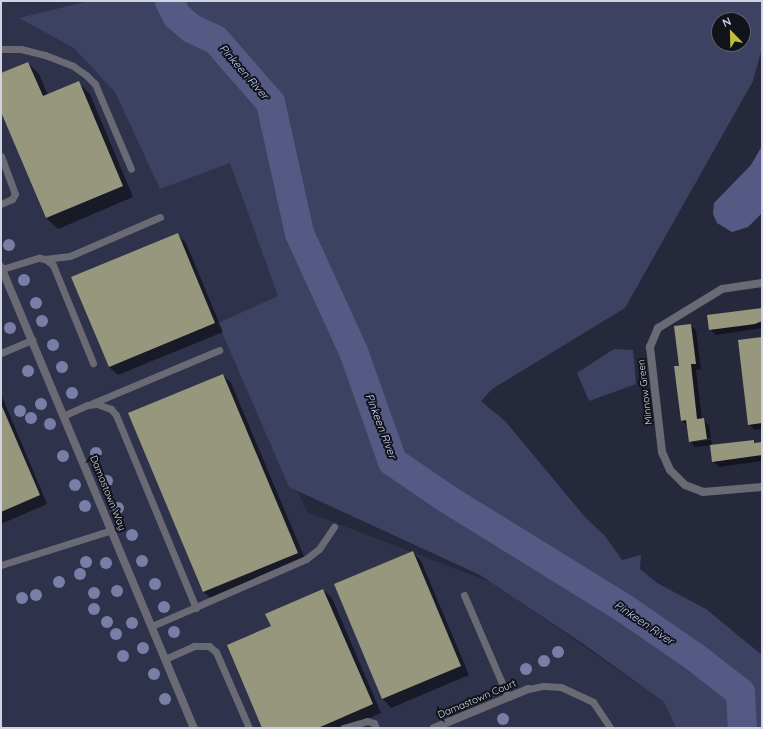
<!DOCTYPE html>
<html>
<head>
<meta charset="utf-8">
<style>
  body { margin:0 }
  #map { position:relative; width:763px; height:729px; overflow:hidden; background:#26293c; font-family:Quicksand,sans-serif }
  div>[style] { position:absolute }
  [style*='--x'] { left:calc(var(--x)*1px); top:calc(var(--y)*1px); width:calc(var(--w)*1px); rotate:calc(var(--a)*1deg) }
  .built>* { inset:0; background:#2e324b }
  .green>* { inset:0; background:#3e4262 }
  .water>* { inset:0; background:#555a85 }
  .shadow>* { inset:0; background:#0007 }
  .river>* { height:29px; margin:-14.5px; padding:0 14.5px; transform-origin:14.5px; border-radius:14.5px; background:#555a85 }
  .building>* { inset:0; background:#97977e }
  .lane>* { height:7px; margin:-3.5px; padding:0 3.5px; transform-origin:3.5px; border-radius:3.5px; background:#696a74 }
  .street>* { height:8px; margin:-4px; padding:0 4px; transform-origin:4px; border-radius:4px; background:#696a74 }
  .trees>* { width:12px; height:12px; margin:-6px; border-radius:50%; background:#787ea6 }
  span { translate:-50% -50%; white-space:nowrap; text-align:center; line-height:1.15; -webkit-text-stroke:4px #11131b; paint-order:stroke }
  .street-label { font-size:10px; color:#d1d4e0 }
  .water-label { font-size:11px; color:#c7cef8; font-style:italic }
  .frame { position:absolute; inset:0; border:2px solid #d1d4e0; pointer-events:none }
  .north { position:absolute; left:711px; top:12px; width:40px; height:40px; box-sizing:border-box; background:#11131b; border:1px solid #5e606a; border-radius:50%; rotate:337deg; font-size:11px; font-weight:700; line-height:16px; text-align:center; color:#d1d4e0 }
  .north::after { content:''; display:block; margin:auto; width:14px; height:18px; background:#c2bd3f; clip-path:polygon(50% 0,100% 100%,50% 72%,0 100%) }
</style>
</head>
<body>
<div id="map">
  <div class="built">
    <div style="clip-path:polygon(1px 1px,246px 1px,284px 297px,223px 326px,307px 512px,493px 583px,664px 702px,676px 728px,1px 728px)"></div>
  </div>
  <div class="green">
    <div style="clip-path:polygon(evenodd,89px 1px,762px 1px,762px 48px,753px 81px,625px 308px,492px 389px,481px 401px,505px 421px,585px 517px,605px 536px,622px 560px,641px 555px,640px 569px,657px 583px,706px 609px,762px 655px,762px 728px,676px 728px,664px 702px,582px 643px,480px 575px,289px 487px,218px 323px,278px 296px,230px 163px,160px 189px,115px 92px,74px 48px,19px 18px,89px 1px,719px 20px,743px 20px,743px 44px,719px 44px,719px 20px)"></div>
    <div style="clip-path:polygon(614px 349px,633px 350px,636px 384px,589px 401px,577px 373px)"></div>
  </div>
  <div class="water">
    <div style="clip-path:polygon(762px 146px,762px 213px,748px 227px,732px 232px,717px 223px,713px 214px,714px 203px,751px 165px)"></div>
  </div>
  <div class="shadow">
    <div style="clip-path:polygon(28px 63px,39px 74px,48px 95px,78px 82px,90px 94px,133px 197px,58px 229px,46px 218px,1px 109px,1px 75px)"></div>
    <div style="clip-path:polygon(178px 235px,186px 243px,223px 332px,118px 375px,109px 367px)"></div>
    <div style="clip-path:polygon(762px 309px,762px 328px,716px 335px,710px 329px)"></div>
    <div style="clip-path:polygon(691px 325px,696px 330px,701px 369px,696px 370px,702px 419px,709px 425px,711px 438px,693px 442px,711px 440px,712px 446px,753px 441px,757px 444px,762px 443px,762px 461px,719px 467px,713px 461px,711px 445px,695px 447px,690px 441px,688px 427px,682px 421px,680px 366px)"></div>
    <div style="clip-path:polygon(762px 338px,762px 429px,755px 430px,749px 424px)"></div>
    <div style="clip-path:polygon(223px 375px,231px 383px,306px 561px,213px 600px,204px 592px,129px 414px)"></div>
    <div style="clip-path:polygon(1px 394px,47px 504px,1px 524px)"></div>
    <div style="clip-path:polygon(413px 552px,421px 561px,469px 675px,391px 708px,383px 699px,335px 585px)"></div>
    <div style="clip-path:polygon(323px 590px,332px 598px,381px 713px,346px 728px,263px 728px,272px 627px)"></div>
  </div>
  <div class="river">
    <div style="--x:169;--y:1;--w:16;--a:63"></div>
    <div style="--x:176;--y:15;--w:20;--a:41"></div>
    <div style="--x:191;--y:28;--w:26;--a:25"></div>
    <div style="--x:215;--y:39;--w:84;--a:48.9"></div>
    <div style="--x:270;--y:102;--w:134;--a:77.5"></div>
    <div style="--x:299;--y:233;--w:130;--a:65.4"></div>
    <div style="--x:353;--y:351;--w:117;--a:70.5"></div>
    <div style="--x:392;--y:461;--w:65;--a:34.4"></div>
    <div style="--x:446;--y:498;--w:209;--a:31.7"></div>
    <div style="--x:624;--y:608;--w:86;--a:34.6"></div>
    <div style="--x:695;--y:657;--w:57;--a:37.9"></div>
    <div style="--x:740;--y:692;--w:36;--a:87"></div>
  </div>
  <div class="building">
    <div style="clip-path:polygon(28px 62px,43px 96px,79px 81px,123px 186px,46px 218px,1px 112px,1px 73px)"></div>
    <div style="clip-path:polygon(178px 233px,215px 323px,109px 367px,71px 277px)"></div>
    <div style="clip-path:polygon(762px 308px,762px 321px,755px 324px,709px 330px,707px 315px)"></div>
    <div style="clip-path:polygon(691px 324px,696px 364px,691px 364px,697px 419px,704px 418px,707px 439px,689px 442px,686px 420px,681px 421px,674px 366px,679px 366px,674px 326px)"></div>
    <div style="clip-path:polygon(762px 337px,762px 423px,748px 425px,738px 340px)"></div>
    <div style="clip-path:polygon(223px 374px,298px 553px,203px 592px,128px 413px)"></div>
    <div style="clip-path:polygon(1px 404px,40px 495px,1px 512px)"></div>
    <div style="clip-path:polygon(754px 440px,754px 443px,762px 442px,762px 455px,712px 462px,710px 445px)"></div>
    <div style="clip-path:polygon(413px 551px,461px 666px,382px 699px,334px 584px)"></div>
    <div style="clip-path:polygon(323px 589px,373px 704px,318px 728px,262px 728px,227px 645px,271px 626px,265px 614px)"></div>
  </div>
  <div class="lane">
    <div style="--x:1;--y:49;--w:20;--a:0"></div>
    <div style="--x:21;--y:49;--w:25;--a:14"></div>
    <div style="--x:45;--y:55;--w:30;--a:21"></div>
    <div style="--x:73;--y:66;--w:16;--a:35"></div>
    <div style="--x:86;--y:75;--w:13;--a:45"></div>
    <div style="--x:95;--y:84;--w:92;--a:67"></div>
    <div style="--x:1;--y:156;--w:40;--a:69.8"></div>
    <div style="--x:15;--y:194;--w:6;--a:121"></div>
    <div style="--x:12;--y:199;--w:12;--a:156"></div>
    <div style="--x:45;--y:259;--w:25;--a:-7"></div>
    <div style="--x:70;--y:256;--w:98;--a:-23.4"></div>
    <div style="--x:2;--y:269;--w:39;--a:-17"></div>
    <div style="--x:39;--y:258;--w:6;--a:9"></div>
    <div style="--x:45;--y:259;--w:10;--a:37"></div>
    <div style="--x:53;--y:265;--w:106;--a:67.8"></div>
    <div style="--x:1;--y:353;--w:34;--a:-23"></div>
    <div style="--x:93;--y:403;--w:137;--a:-22.8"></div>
    <div style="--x:65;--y:415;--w:24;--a:-24"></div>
    <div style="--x:87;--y:405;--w:10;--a:-6"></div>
    <div style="--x:97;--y:404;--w:15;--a:20"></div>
    <div style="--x:111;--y:409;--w:8;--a:50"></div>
    <div style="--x:116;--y:415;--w:209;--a:67.5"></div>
    <div style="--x:1;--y:565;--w:116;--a:-17.5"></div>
    <div style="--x:464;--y:595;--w:111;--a:66.7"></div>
    <div style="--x:152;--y:626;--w:168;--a:-23.5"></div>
    <div style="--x:306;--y:559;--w:16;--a:-38"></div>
    <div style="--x:319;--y:549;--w:27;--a:-56"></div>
    <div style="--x:165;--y:659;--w:32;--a:-24"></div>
    <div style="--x:194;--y:646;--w:15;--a:0"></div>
    <div style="--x:209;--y:646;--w:9;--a:41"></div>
    <div style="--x:216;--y:652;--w:83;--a:66.5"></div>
    <div style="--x:528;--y:689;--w:15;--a:-11"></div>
    <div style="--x:543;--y:686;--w:18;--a:3"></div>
    <div style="--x:561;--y:687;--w:35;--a:25"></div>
    <div style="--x:593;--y:702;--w:30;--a:56"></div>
    <div style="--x:343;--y:728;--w:25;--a:-16"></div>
    <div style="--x:367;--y:721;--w:7;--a:16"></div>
    <div style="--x:374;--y:723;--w:5;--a:68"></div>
  </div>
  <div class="street">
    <div style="--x:1;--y:267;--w:500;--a:67.3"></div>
    <div style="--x:762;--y:283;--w:40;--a:171.5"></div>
    <div style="--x:722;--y:289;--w:75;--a:148.6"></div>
    <div style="--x:658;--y:328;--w:21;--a:113"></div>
    <div style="--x:650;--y:347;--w:106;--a:83.5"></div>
    <div style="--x:662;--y:452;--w:20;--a:66"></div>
    <div style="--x:670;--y:470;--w:21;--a:45"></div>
    <div style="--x:685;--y:485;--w:19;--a:21"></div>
    <div style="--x:703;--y:492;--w:59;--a:-4.8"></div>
    <div style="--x:434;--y:728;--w:102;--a:-22.5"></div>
  </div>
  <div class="trees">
    <div style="left:9px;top:245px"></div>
    <div style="left:24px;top:280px"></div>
    <div style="left:36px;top:303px"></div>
    <div style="left:42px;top:321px"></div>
    <div style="left:10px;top:328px"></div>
    <div style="left:53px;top:345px"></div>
    <div style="left:62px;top:367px"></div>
    <div style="left:28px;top:371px"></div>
    <div style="left:72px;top:393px"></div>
    <div style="left:41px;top:404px"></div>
    <div style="left:20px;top:411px"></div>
    <div style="left:31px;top:418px"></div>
    <div style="left:50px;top:424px"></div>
    <div style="left:96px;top:453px"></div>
    <div style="left:63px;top:456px"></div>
    <div style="left:107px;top:481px"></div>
    <div style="left:75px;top:485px"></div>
    <div style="left:85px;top:506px"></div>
    <div style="left:118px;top:508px"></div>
    <div style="left:132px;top:535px"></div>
    <div style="left:142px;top:561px"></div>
    <div style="left:86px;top:562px"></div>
    <div style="left:106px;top:563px"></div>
    <div style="left:80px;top:574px"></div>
    <div style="left:59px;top:582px"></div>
    <div style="left:155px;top:584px"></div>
    <div style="left:117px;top:591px"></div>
    <div style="left:94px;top:593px"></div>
    <div style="left:36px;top:595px"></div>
    <div style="left:22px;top:598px"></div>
    <div style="left:164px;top:607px"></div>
    <div style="left:94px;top:609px"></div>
    <div style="left:107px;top:622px"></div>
    <div style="left:132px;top:623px"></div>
    <div style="left:174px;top:632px"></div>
    <div style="left:116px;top:634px"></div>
    <div style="left:143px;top:648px"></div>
    <div style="left:558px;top:652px"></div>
    <div style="left:123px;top:656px"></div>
    <div style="left:544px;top:661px"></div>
    <div style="left:526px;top:669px"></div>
    <div style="left:154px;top:674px"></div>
    <div style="left:165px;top:699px"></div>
    <div style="left:503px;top:719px"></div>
  </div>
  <div class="street-label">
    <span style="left:645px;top:392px;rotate:-97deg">Minnow Green</span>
    <span style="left:108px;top:493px;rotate:68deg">Damastown Way</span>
    <span style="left:477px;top:699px;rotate:-23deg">Damastown Court</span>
  </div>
  <div class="water-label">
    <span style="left:244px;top:72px;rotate:49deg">Pinkeen River</span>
    <span style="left:381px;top:426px;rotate:69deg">Pinkeen River</span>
    <span style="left:644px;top:623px;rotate:34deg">Pinkeen River</span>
  </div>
  <div class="frame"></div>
  <div class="north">N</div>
</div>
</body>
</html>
